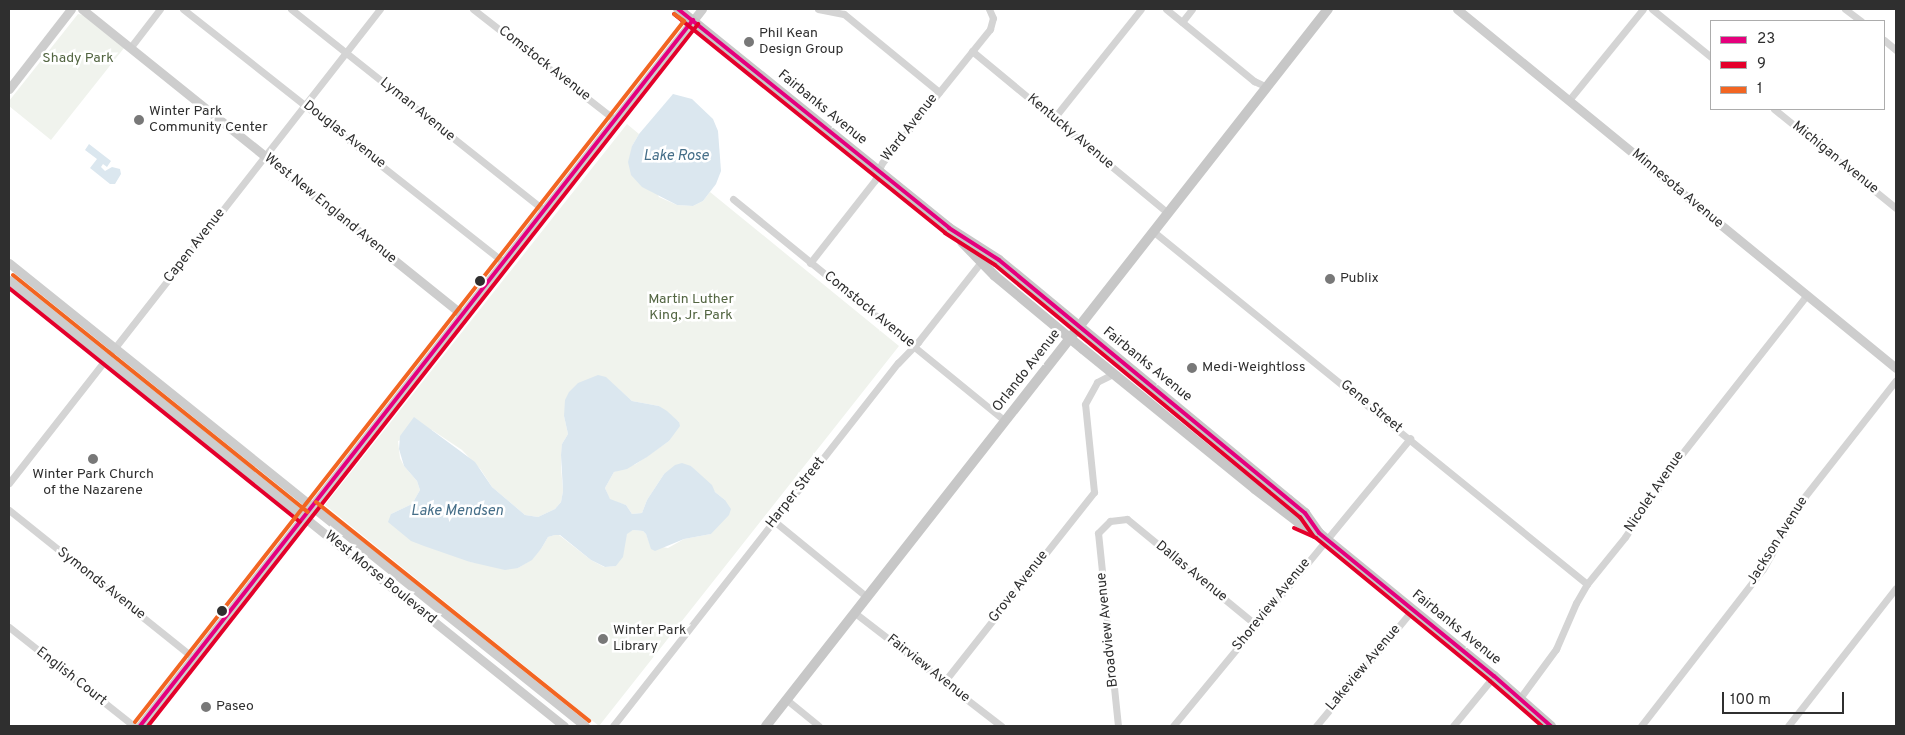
<!DOCTYPE html>
<html>
<head>
<meta charset="utf-8">
<style>
  body { margin:0 }
  #map { position:relative; width:1905px; height:735px; overflow:hidden; background:#fff; font-family:Overpass,sans-serif }
  div>[style] { position:absolute }
  [style*='--x'] { left:calc(var(--x)*1px); top:calc(var(--y)*1px); width:calc(var(--w)*1px); rotate:calc(var(--a)*1deg) }
  .green>* { inset:0; background:#f0f3ed }
  .water>* { inset:0; background:#dbe7ef }
  .street>* { height:7px; margin:-3.5px; padding:0 3.5px; transform-origin:3.5px; border-radius:3.5px; background:#d4d4d4 }
  .secondary>* { height:9px; margin:-4.5px; padding:0 4.5px; transform-origin:4.5px; border-radius:4.5px; background:#cdcdcd }
  .primary>* { height:10px; margin:-5px; padding:0 5px; transform-origin:5px; border-radius:5px; background:#c7c7c7 }
  .bus-1>* { height:4px; margin:-2px; padding:0 2px; transform-origin:2px; border-radius:2px; background:#e5007d }
  .bus-2>* { height:4px; margin:-2px; padding:0 2px; transform-origin:2px; border-radius:2px; background:#e4002b }
  .bus-3>* { height:4px; margin:-2px; padding:0 2px; transform-origin:2px; border-radius:2px; background:#f26522 }
  .dots>* { width:14px; height:14px; translate:-50% -50%; box-sizing:border-box; border:2px solid #fff; border-radius:50% }
  span { translate:-50% -50%; white-space:nowrap; text-align:center; line-height:1.15; -webkit-text-stroke:5px #fff; paint-order:stroke }
  .poi-label { font-size:14px; color:#2f2f2f }
  .left { translate:0 -50%; text-align:left }
  .park-label { font-size:14px; color:#526541 }
  .street-label { font-size:14px; color:#2f2f2f }
  .water-label { font-size:15px; color:#456e88; font-style:italic }
  .frame { position:absolute; inset:0; border:10px solid #2f2f2f; pointer-events:none }
  .legend { position:absolute; left:1710px; top:20px; width:175px; height:90px; box-sizing:border-box; background:#fff; border:1px solid #acacac; margin:0; padding:6px 9px; list-style:none; font-size:15px; color:#2f2f2f }
  .legend li { display:flex; align-items:center; gap:10px; height:25px }
  .legend b { width:25px; border:1px solid #acacac }
  .scale { position:absolute; left:1722px; top:692px; width:122px; height:22px; box-sizing:border-box; border:2px solid #2f2f2f; border-top:0; padding-left:6px; font-size:15px; line-height:18px; white-space:nowrap; color:#2f2f2f; -webkit-text-stroke:4px #fff; paint-order:stroke }
</style>
</head>
<body>
<div id="map">
  <div class="green">
    <div style="clip-path:polygon(78px 14px,83px 15px,124px 48px,51px 140px,9px 106px,9px 101px)"></div>
    <div style="clip-path:polygon(evenodd,627px 124px,639px 134px,632px 146px,659px 197px,677px 205px,693px 206px,703px 201px,710px 192px,899px 346px,599px 726px,325px 505px,627px 124px,612px 383px,632px 401px,659px 406px,679px 422px,669px 441px,636px 464px,614px 472px,605px 488px,610px 500px,626px 505px,632px 514px,642px 513px,647px 500px,664px 474px,691px 466px,715px 492px,725px 500px,711px 534px,684px 539px,668px 548px,650px 545px,646px 534px,643px 531px,633px 530px,627px 533px,616px 566px,604px 567px,591px 560px,559px 535px,555px 535px,548px 537px,541px 549px,531px 560px,518px 568px,470px 562px,391px 514px,412px 504px,420px 490px,417px 481px,404px 466px,400px 458px,398px 441px,432px 430px,462px 450px,481px 470px,492px 487px,525px 515px,538px 517px,555px 509px,561px 502px,563px 491px,561px 467px,562px 444px,568px 434px,564px 416px,612px 383px)"></div>
  </div>
  <div class="water">
    <div style="clip-path:polygon(673px 94px,692px 99px,713px 119px,718px 131px,721px 171px,716px 184px,703px 201px,693px 206px,677px 205px,642px 187px,631px 175px,628px 162px,632px 146px,639px 134px)"></div>
    <div style="clip-path:polygon(89px 144px,111px 161px,107px 167px,103px 164px,101px 167px,105px 171px,112px 167px,120px 169px,121px 174px,115px 184px,110px 184px,90px 168px,97px 159px,85px 150px)"></div>
    <div style="clip-path:polygon(598px 375px,606px 377px,632px 401px,659px 406px,667px 411px,679px 422px,680px 426px,669px 441px,647px 457px,627px 469px,614px 472px,605px 488px,610px 499px,626px 505px,632px 514px,642px 513px,647px 500px,664px 474px,675px 465px,682px 463px,691px 466px,712px 485px,715px 492px,725px 500px,731px 509px,729px 515px,711px 534px,684px 539px,655px 551px,651px 549px,646px 534px,643px 531px,633px 530px,627px 534px,623px 557px,619px 562px,616px 566px,605px 567px,591px 560px,560px 535px,555px 535px,548px 537px,541px 549px,532px 560px,518px 568px,505px 570px,470px 562px,424px 546px,411px 541px,388px 522px,391px 514px,412px 504px,420px 490px,417px 481px,404px 466px,399px 449px,400px 436px,414px 417px,475px 462px,492px 487px,525px 515px,538px 517px,555px 509px,561px 502px,563px 491px,561px 455px,562px 444px,568px 434px,564px 416px,565px 400px,569px 392px,578px 383px)"></div>
  </div>
  <div class="street">
    <div style="--x:183;--y:9;--w:408;--a:38.3"></div>
    <div style="--x:291;--y:9;--w:323;--a:38.5"></div>
    <div style="--x:473;--y:9;--w:180;--a:38"></div>
    <div style="--x:818;--y:9;--w:26;--a:11"></div>
    <div style="--x:844;--y:14;--w:123;--a:39.4"></div>
    <div style="--x:1166;--y:9;--w:114;--a:39.3"></div>
    <div style="--x:1254;--y:81;--w:14;--a:25"></div>
    <div style="--x:1652;--y:9;--w:76;--a:39.1"></div>
    <div style="--x:1845;--y:9;--w:20;--a:37"></div>
    <div style="--x:1182;--y:22;--w:16;--a:-52"></div>
    <div style="--x:1884;--y:40;--w:16;--a:40"></div>
    <div style="--x:130;--y:48;--w:49;--a:-52.4"></div>
    <div style="--x:972;--y:51;--w:254;--a:39.6"></div>
    <div style="--x:1569;--y:100;--w:117;--a:-50.9"></div>
    <div style="--x:1774;--y:109;--w:157;--a:39.1"></div>
    <div style="--x:1054;--y:118;--w:139;--a:-51.4"></div>
    <div style="--x:733;--y:199;--w:351;--a:39.2"></div>
    <div style="--x:1154;--y:232;--w:558;--a:39.11"></div>
    <div style="--x:810;--y:263;--w:105;--a:-51.9"></div>
    <div style="--x:875;--y:180;--w:18;--a:-68"></div>
    <div style="--x:882;--y:163;--w:172;--a:-51.1"></div>
    <div style="--x:990;--y:29;--w:11;--a:-75"></div>
    <div style="--x:993;--y:18;--w:10;--a:-114"></div>
    <div style="--x:9;--y:483;--w:602;--a:-51.95"></div>
    <div style="--x:9;--y:510;--w:237;--a:38.7"></div>
    <div style="--x:774;--y:521;--w:120;--a:39.3"></div>
    <div style="--x:855;--y:613;--w:185;--a:37.7"></div>
    <div style="--x:9;--y:627;--w:159;--a:38.4"></div>
    <div style="--x:944;--y:682;--w:242;--a:-51.7"></div>
    <div style="--x:1094;--y:492;--w:88;--a:-95.8"></div>
    <div style="--x:1085;--y:404;--w:25;--a:-61"></div>
    <div style="--x:1097;--y:382;--w:18;--a:-27"></div>
    <div style="--x:1520;--y:698;--w:61;--a:-53.7"></div>
    <div style="--x:1556;--y:649;--w:50;--a:-66.5"></div>
    <div style="--x:1576;--y:603;--w:22;--a:-60"></div>
    <div style="--x:1587;--y:584;--w:60;--a:-51"></div>
    <div style="--x:1625;--y:537;--w:93;--a:-56"></div>
    <div style="--x:1677;--y:460;--w:209;--a:-51.8"></div>
    <div style="--x:787;--y:700;--w:41;--a:39.1"></div>
    <div style="--x:613;--y:726;--w:462;--a:-51.9"></div>
    <div style="--x:898;--y:363;--w:29;--a:-46"></div>
    <div style="--x:918;--y:342;--w:102;--a:-51.8"></div>
    <div style="--x:1118;--y:726;--w:194;--a:-95.9"></div>
    <div style="--x:1098;--y:533;--w:17;--a:-45"></div>
    <div style="--x:1110;--y:521;--w:17;--a:-7"></div>
    <div style="--x:1127;--y:519;--w:167;--a:39.4"></div>
    <div style="--x:1173;--y:726;--w:373;--a:-50.5"></div>
    <div style="--x:1316;--y:726;--w:152;--a:-50.3"></div>
    <div style="--x:1453;--y:726;--w:65;--a:-50.6"></div>
    <div style="--x:1641;--y:726;--w:199;--a:-52.2"></div>
    <div style="--x:1763;--y:569;--w:79;--a:-60.5"></div>
    <div style="--x:1802;--y:500;--w:152;--a:-51.9"></div>
    <div style="--x:1788;--y:726;--w:175;--a:-52"></div>
  </div>
  <div class="secondary">
    <div style="--x:82;--y:9;--w:488;--a:38.8"></div>
    <div style="--x:1457;--y:9;--w:567;--a:39.28"></div>
    <div style="--x:9;--y:89;--w:101;--a:-52.2"></div>
    <div style="--x:9;--y:263;--w:739;--a:38.79"></div>
    <div style="--x:9;--y:280;--w:712;--a:38.79"></div>
    <div style="--x:140;--y:726;--w:911;--a:-51.91"></div>
  </div>
  <div class="primary">
    <div style="--x:678;--y:9;--w:348;--a:38.9"></div>
    <div style="--x:949;--y:228;--w:59;--a:32.6"></div>
    <div style="--x:999;--y:260;--w:376;--a:39.6"></div>
    <div style="--x:1289;--y:500;--w:21;--a:39"></div>
    <div style="--x:1305;--y:513;--w:24;--a:55"></div>
    <div style="--x:962;--y:242;--w:47;--a:45.9"></div>
    <div style="--x:995;--y:276;--w:114;--a:39.7"></div>
    <div style="--x:1083;--y:349;--w:222;--a:39.1"></div>
    <div style="--x:1255;--y:489;--w:54;--a:37.5"></div>
    <div style="--x:1298;--y:522;--w:24;--a:28"></div>
    <div style="--x:1319;--y:533;--w:226;--a:39.3"></div>
    <div style="--x:1494;--y:676;--w:76;--a:41.3"></div>
    <div style="--x:766;--y:726;--w:911;--a:-51.91"></div>
  </div>
  <div class="bus-1">
    <div style="--x:678;--y:9;--w:348;--a:38.9"></div>
    <div style="--x:949;--y:228;--w:59;--a:32.6"></div>
    <div style="--x:999;--y:260;--w:397;--a:39.6"></div>
    <div style="--x:1305;--y:513;--w:24;--a:55"></div>
    <div style="--x:1319;--y:533;--w:226;--a:39.3"></div>
    <div style="--x:1494;--y:676;--w:76;--a:41.3"></div>
    <div style="--x:140;--y:726;--w:897;--a:-51.93"></div>
  </div>
  <div class="bus-2">
    <div style="--x:674;--y:14;--w:348;--a:38.9"></div>
    <div style="--x:945;--y:233;--w:59;--a:32.6"></div>
    <div style="--x:995;--y:265;--w:396;--a:39.6"></div>
    <div style="--x:1300;--y:517;--w:24;--a:55"></div>
    <div style="--x:9;--y:288;--w:373;--a:38.8"></div>
    <div style="--x:1294;--y:528;--w:24;--a:24"></div>
    <div style="--x:1316;--y:538;--w:225;--a:39.4"></div>
    <div style="--x:1490;--y:681;--w:69;--a:40.9"></div>
    <div style="--x:148;--y:726;--w:892;--a:-51.92"></div>
  </div>
  <div class="bus-3">
    <div style="--x:13;--y:275;--w:378;--a:38.8"></div>
    <div style="--x:316;--y:502;--w:350;--a:38.7"></div>
    <div style="--x:135;--y:722;--w:890;--a:-51.93"></div>
    <div style="--x:684;--y:21;--w:12;--a:-145"></div>
  </div>
  <div class="dots">
    <div style="left:749px;top:42px;background:#787878"></div>
    <div style="left:139px;top:120px;background:#787878"></div>
    <div style="left:1330px;top:279px;background:#787878"></div>
    <div style="left:480px;top:281px;background:#2f2f2f"></div>
    <div style="left:1192px;top:368px;background:#787878"></div>
    <div style="left:93px;top:459px;background:#787878"></div>
    <div style="left:222px;top:611px;background:#2f2f2f"></div>
    <div style="left:603px;top:639px;background:#787878"></div>
    <div style="left:206px;top:707px;background:#787878"></div>
  </div>
  <div class="poi-label">
    <span class="left" style="left:759px;top:42px">Phil Kean<br>Design Group</span>
    <span class="left" style="left:149px;top:120px">Winter Park<br>Community Center</span>
    <span class="left" style="left:1340px;top:279px">Publix</span>
    <span class="left" style="left:1202px;top:368px">Medi-Weightloss</span>
    <span style="left:93px;top:483px">Winter Park Church<br>of the Nazarene</span>
    <span class="left" style="left:613px;top:639px">Winter Park<br>Library</span>
    <span class="left" style="left:216px;top:707px">Paseo</span>
  </div>
  <div class="park-label">
    <span style="left:78px;top:59px">Shady Park</span>
    <span style="left:691px;top:308px">Martin Luther<br>King, Jr. Park</span>
  </div>
  <div class="street-label">
    <span style="left:544px;top:64px;rotate:38deg">Comstock Avenue</span>
    <span style="left:822px;top:108px;rotate:39deg">Fairbanks Avenue</span>
    <span style="left:417px;top:110px;rotate:39deg">Lyman Avenue</span>
    <span style="left:910px;top:128px;rotate:-52deg">Ward Avenue</span>
    <span style="left:1070px;top:132px;rotate:40deg">Kentucky Avenue</span>
    <span style="left:344px;top:135px;rotate:38deg">Douglas Avenue</span>
    <span style="left:1835px;top:158px;rotate:39deg">Michigan Avenue</span>
    <span style="left:1677px;top:189px;rotate:40deg">Minnesota Avenue</span>
    <span style="left:330px;top:209px;rotate:39deg">West New England Avenue</span>
    <span style="left:195px;top:246px;rotate:-52deg">Capen Avenue</span>
    <span style="left:869px;top:310px;rotate:39deg">Comstock Avenue</span>
    <span style="left:1147px;top:365px;rotate:39deg">Fairbanks Avenue</span>
    <span style="left:1027px;top:371px;rotate:-52deg">Orlando Avenue</span>
    <span style="left:1371px;top:407px;rotate:39deg">Gene Street</span>
    <span style="left:1655px;top:492px;rotate:-56deg">Nicolet Avenue</span>
    <span style="left:796px;top:493px;rotate:-52deg">Harper Street</span>
    <span style="left:1778px;top:541px;rotate:-58deg">Jackson Avenue</span>
    <span style="left:1191px;top:572px;rotate:39deg">Dallas Avenue</span>
    <span style="left:380px;top:578px;rotate:39deg">West Morse Boulevard</span>
    <span style="left:101px;top:584px;rotate:38deg">Symonds Avenue</span>
    <span style="left:1019px;top:587px;rotate:-52deg">Grove Avenue</span>
    <span style="left:1272px;top:605px;rotate:-51deg">Shoreview Avenue</span>
    <span style="left:1456px;top:628px;rotate:39deg">Fairbanks Avenue</span>
    <span style="left:1108px;top:630px;rotate:-96deg">Broadview Avenue</span>
    <span style="left:1364px;top:668px;rotate:-50deg">Lakeview Avenue</span>
    <span style="left:928px;top:669px;rotate:38deg">Fairview Avenue</span>
    <span style="left:71px;top:677px;rotate:38deg">English Court</span>
  </div>
  <div class="water-label">
    <span style="left:676px;top:157px">Lake Rose</span>
    <span style="left:457px;top:512px">Lake Mendsen</span>
  </div>
  <div class="frame"></div>
  <ul class="legend">
  <li><b style="height:6px;background:#e5007d"></b>23</li>
  <li><b style="height:6px;background:#e4002b"></b>9</li>
  <li><b style="height:6px;background:#f26522"></b>1</li>
  </ul>
  <div class="scale">100 m</div>
</div>
</body>
</html>
